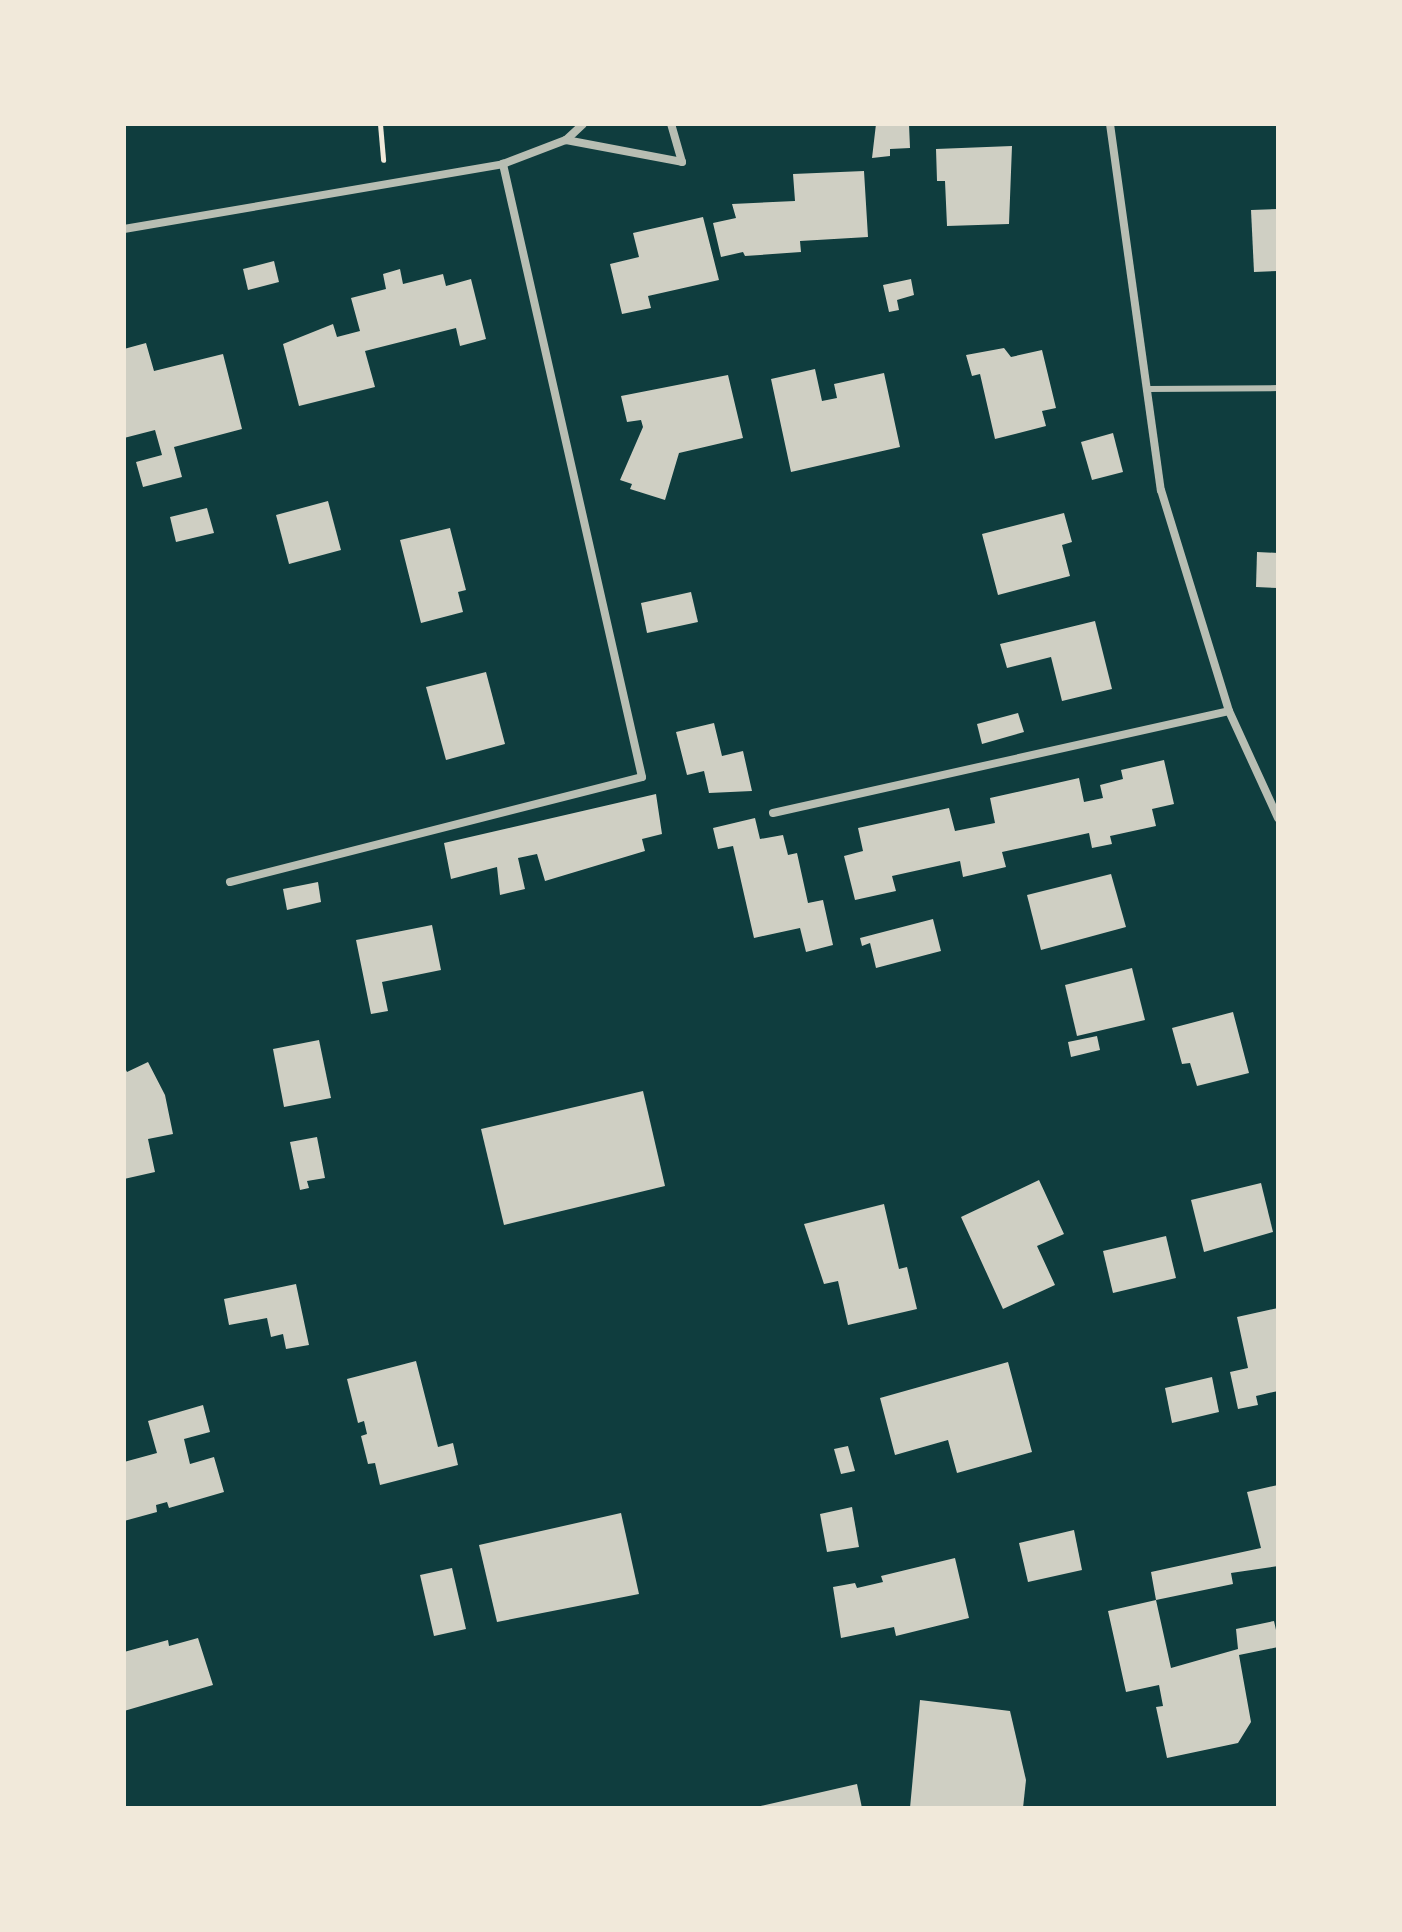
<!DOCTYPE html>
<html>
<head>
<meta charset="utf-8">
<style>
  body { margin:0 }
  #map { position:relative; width:1402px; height:1932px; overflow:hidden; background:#0f3d3e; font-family:Raleway,sans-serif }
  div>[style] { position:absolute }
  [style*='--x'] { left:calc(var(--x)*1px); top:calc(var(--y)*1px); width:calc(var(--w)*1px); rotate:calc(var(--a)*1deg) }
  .building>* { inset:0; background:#cfcfc3 }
  .path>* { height:5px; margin:-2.5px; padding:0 2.5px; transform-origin:2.5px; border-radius:2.5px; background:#f1e9da }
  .service>* { height:6px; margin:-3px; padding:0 3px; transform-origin:3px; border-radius:3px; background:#b8beb3 }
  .minor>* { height:8px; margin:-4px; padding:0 4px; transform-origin:4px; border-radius:4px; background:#b8beb3 }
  span { translate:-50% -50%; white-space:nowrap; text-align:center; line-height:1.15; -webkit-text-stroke:8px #f1e9da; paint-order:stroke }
  .frame { position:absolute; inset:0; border:126px solid #f1e9da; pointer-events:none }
</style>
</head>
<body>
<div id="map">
  <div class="building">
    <div style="clip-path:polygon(876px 124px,909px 124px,910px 148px,890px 149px,890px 156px,872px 158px)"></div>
    <div style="clip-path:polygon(1012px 146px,1009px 224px,947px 226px,945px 181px,937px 181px,936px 149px)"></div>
    <div style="clip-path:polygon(864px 171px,868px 237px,800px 241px,801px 252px,745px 256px,743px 252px,721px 257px,713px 223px,736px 218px,732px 204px,795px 201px,793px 174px)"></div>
    <div style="clip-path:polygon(1278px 209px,1278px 271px,1254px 272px,1251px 210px)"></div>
    <div style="clip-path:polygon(703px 217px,719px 280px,648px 296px,651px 308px,622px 314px,610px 264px,639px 257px,633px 233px)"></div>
    <div style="clip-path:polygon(274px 261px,279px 282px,248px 290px,243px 269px)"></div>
    <div style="clip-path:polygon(400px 269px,403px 284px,443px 274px,446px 286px,471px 279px,486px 339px,460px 346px,456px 328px,365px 351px,375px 387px,299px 406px,283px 344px,333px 324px,337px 337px,360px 331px,351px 298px,386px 289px,383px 274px)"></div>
    <div style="clip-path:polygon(911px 279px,914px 295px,897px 300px,899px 310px,889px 312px,883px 285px)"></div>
    <div style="clip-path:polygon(146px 343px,154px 371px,223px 354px,242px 429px,174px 447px,182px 477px,143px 487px,136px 462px,162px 455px,155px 430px,124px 438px,124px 349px)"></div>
    <div style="clip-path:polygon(1004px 348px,1011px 357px,1042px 350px,1056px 408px,1042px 411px,1046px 426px,995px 439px,980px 374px,972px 376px,966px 355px)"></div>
    <div style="clip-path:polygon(815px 369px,822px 401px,837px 398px,834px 384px,884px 373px,900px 447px,791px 472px,771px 379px)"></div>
    <div style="clip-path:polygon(728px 375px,743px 438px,679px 453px,665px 500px,630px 489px,632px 484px,620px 480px,643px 427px,641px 420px,627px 422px,621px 396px)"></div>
    <div style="clip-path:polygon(1113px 433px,1123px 472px,1092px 480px,1081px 442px)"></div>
    <div style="clip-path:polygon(328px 501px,341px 550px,289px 564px,276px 515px)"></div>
    <div style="clip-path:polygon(207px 508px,214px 533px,176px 542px,170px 517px)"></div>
    <div style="clip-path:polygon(1064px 513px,1072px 542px,1062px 545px,1070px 576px,998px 595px,982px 534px)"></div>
    <div style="clip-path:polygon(450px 528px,466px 590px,458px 592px,463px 612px,421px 623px,400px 540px)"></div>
    <div style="clip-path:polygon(1257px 552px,1278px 553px,1278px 588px,1256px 587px)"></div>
    <div style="clip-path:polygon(691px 592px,698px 622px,647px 633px,641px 603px)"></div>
    <div style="clip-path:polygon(1095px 621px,1112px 689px,1062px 701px,1051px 657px,1007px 668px,1000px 644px)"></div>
    <div style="clip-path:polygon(486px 672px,505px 744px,446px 760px,426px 687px)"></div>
    <div style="clip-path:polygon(1018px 713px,1024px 732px,982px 744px,977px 724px)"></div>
    <div style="clip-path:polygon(714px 723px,722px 756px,743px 751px,752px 791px,709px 793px,704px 771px,687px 775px,676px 732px)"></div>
    <div style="clip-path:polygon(1164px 760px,1174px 804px,1152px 809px,1156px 826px,1110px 836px,1112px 844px,1092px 848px,1089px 833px,1002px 852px,1006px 867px,963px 877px,960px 861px,892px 876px,896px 891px,855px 900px,844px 856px,863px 851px,858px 828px,949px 808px,955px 831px,995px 823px,990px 798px,1079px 778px,1084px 802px,1103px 798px,1100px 785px,1123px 779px,1121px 770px)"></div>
    <div style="clip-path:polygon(656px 794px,662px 834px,642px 839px,645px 851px,545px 881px,537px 854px,518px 858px,525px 889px,500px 895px,497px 867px,451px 879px,444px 843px)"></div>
    <div style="clip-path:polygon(755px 818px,760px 839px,783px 835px,788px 855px,797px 853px,808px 903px,823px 900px,833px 945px,806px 952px,800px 928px,754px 938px,733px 846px,718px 849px,713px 828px)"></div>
    <div style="clip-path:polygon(1111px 874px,1126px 927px,1041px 950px,1027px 895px)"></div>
    <div style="clip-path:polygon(318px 882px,321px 902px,287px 910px,283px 889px)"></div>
    <div style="clip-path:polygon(933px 919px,941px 951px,876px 968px,870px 943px,862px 946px,860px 938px)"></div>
    <div style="clip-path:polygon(432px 925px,441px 970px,382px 982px,388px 1011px,371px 1014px,356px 940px)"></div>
    <div style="clip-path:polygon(1132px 968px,1145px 1020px,1077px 1036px,1065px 985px)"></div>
    <div style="clip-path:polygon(1233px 1012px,1249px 1073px,1197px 1086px,1190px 1063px,1182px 1064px,1172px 1028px)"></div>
    <div style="clip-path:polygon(1097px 1036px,1100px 1050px,1071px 1057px,1068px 1042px)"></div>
    <div style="clip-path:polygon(319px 1040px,331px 1098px,284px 1107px,273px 1049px)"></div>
    <div style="clip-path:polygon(148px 1062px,165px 1095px,173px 1134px,148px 1139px,155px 1172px,124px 1179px,124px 1066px,127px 1072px)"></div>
    <div style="clip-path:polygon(643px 1091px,665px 1186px,504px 1225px,481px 1129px)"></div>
    <div style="clip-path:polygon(317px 1137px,325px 1178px,307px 1181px,309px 1188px,300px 1190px,290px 1142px)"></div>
    <div style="clip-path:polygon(1039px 1180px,1064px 1234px,1037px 1246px,1055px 1285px,1003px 1309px,961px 1217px)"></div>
    <div style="clip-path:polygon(1261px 1183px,1273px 1232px,1204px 1252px,1191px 1200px)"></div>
    <div style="clip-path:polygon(884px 1204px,899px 1269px,907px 1267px,917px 1309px,848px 1325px,838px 1281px,824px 1284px,804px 1224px)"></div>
    <div style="clip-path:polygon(1166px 1236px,1176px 1278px,1113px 1293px,1103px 1251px)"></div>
    <div style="clip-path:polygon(296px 1284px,309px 1345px,286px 1349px,283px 1334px,271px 1337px,267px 1318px,229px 1325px,224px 1299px)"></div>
    <div style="clip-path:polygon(1278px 1308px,1278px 1391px,1256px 1396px,1258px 1405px,1238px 1409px,1230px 1372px,1248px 1368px,1237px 1317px)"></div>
    <div style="clip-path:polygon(416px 1361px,438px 1447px,453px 1443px,458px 1465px,380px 1485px,375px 1463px,368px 1464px,361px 1436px,367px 1434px,364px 1421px,358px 1423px,347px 1379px)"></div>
    <div style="clip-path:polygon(1008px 1362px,1032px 1452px,957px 1473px,948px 1440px,895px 1455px,880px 1398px)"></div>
    <div style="clip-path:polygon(1212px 1377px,1219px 1412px,1172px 1423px,1165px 1388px)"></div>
    <div style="clip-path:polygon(203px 1405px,210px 1432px,184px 1439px,190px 1464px,214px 1457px,224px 1492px,169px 1508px,167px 1502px,156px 1505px,157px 1512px,124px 1521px,124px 1462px,157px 1453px,148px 1421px)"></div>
    <div style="clip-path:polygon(848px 1446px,855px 1471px,841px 1474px,834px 1449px)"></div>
    <div style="clip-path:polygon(1278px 1485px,1278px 1566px,1231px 1573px,1233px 1584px,1156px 1600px,1171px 1668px,1238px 1649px,1236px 1629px,1274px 1621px,1278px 1639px,1278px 1647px,1239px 1655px,1251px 1722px,1238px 1743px,1167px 1758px,1156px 1707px,1163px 1706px,1159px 1685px,1126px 1692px,1108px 1611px,1156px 1600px,1151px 1572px,1261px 1548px,1247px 1492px)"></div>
    <div style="clip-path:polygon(852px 1507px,859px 1547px,827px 1552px,820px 1514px)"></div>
    <div style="clip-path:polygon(621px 1513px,639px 1594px,497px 1622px,479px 1545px)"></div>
    <div style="clip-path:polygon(1074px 1530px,1082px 1570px,1028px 1582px,1019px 1543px)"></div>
    <div style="clip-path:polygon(955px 1558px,969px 1618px,896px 1636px,894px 1627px,841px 1638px,833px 1587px,855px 1583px,857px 1588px,883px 1582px,881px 1576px)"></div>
    <div style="clip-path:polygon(452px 1568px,466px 1629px,434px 1636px,420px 1575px)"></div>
    <div style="clip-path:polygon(198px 1638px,213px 1685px,124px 1711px,124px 1652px,168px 1640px,169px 1646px)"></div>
    <div style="clip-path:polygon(920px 1700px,1010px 1711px,1026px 1780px,1023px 1808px,910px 1808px)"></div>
    <div style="clip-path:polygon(857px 1784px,862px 1808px,756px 1808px,756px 1807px)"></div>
  </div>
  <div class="path">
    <div style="--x:380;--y:124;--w:36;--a:85"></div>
  </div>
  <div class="service">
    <div style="--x:1147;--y:389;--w:131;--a:-0.4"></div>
  </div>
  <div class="minor">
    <div style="--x:1110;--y:124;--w:370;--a:82.1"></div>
    <div style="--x:1161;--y:490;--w:231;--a:72.9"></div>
    <div style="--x:1229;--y:711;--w:118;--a:65.4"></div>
    <div style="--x:566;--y:140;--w:118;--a:10.7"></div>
    <div style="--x:682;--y:162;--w:40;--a:-106"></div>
    <div style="--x:124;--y:229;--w:385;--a:-9.7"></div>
    <div style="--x:503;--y:164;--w:67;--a:-20.9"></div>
    <div style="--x:566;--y:140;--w:23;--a:-43"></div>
    <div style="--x:773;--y:813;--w:467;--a:-12.6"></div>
    <div style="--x:230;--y:882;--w:425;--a:-14.3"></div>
    <div style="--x:642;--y:777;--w:629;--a:-102.78"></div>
  </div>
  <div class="frame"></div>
</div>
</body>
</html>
